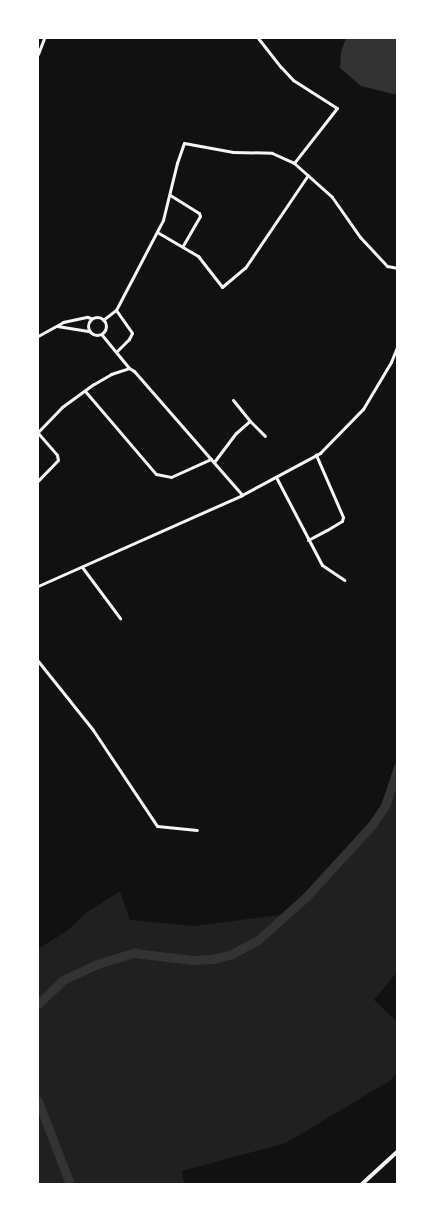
<!DOCTYPE html>
<html>
<head>
<meta charset="utf-8">
<style>
  body { margin:0 }
  #map { position:relative; width:435px; height:1222px; overflow:hidden; background:#111; font-family:"Source Sans 3",sans-serif }
  div>[style] { position:absolute }
  [style*='--x'] { left:calc(var(--x)*1px); top:calc(var(--y)*1px); width:calc(var(--w)*1px); rotate:calc(var(--a)*1deg) }
  .green>* { inset:0; background:#202020 }
  .water>* { inset:0; background:#333 }
  .river>* { height:9px; margin:-4.5px; padding:0 4.5px; transform-origin:4.5px; border-radius:4.5px; background:#333 }
  .minor>* { height:3px; margin:-1.5px; padding:0 1.5px; transform-origin:1.5px; border-radius:1.5px; background:#f5f5f5 }
  .minor>.ring { margin:-1.5px; padding:0; box-sizing:content-box; background:none; border:3px solid #f5f5f5; border-radius:50% }
  .tertiary>* { height:4px; margin:-2px; padding:0 2px; transform-origin:2px; border-radius:2px; background:#f5f5f5 }
  span { translate:-50% -50%; white-space:nowrap; text-align:center; line-height:1.15; -webkit-text-stroke:4.5px #fff; paint-order:stroke }
  .frame { position:absolute; inset:0; border:39px solid #fff; pointer-events:none }
</style>
</head>
<body>
<div id="map">
  <div class="green">
    <div style="clip-path:polygon(397px 781px,397px 972px,374px 1000px,397px 1022px,397px 1072px,391px 1080px,286px 1143px,182px 1171px,184px 1184px,38px 1184px,38px 949px,67px 931px,86px 913px,120px 891px,130px 920px,194px 926px,280px 915px,301px 907px,383px 817px)"></div>
  </div>
  <div class="water">
    <div style="clip-path:polygon(346px 38px,397px 38px,397px 95px,361px 86px,340px 68px,341px 52px)"></div>
  </div>
  <div class="river">
    <div style="--x:38;--y:1004;--w:35;--a:-44"></div>
    <div style="--x:63;--y:980;--w:38;--a:-25"></div>
    <div style="--x:97;--y:964;--w:39;--a:-17"></div>
    <div style="--x:134;--y:953;--w:59;--a:6.8"></div>
    <div style="--x:193;--y:960;--w:19;--a:-3"></div>
    <div style="--x:212;--y:959;--w:18;--a:-13"></div>
    <div style="--x:230;--y:955;--w:32;--a:-28"></div>
    <div style="--x:258;--y:940;--w:64;--a:-41.9"></div>
    <div style="--x:306;--y:897;--w:98;--a:-47.5"></div>
    <div style="--x:372;--y:825;--w:23;--a:-56"></div>
    <div style="--x:385;--y:806;--w:41;--a:-71.6"></div>
    <div style="--x:38;--y:1101;--w:89;--a:68.9"></div>
  </div>
  <div class="minor">
    <div style="--x:258;--y:38;--w:37;--a:52"></div>
    <div style="--x:281;--y:67;--w:18;--a:47"></div>
    <div style="--x:293;--y:80;--w:52;--a:32.5"></div>
    <div style="--x:337;--y:108;--w:70;--a:128"></div>
    <div style="--x:294;--y:163;--w:51;--a:41.8"></div>
    <div style="--x:332;--y:197;--w:49;--a:55"></div>
    <div style="--x:360;--y:237;--w:40;--a:47"></div>
    <div style="--x:387;--y:266;--w:11;--a:10"></div>
    <div style="--x:38;--y:54;--w:17;--a:-69"></div>
    <div style="--x:170;--y:195;--w:34;--a:32"></div>
    <div style="--x:199;--y:213;--w:3;--a:72"></div>
    <div style="--x:200;--y:216;--w:34;--a:120"></div>
    <div style="--x:157;--y:232;--w:48;--a:30.3"></div>
    <div style="--x:198;--y:256;--w:39;--a:52"></div>
    <div style="--x:222;--y:287;--w:30;--a:-40"></div>
    <div style="--x:245;--y:268;--w:112;--a:-55.9"></div>
    <div style="--x:116;--y:310;--w:28;--a:55"></div>
    <div style="--x:132;--y:333;--w:7;--a:117"></div>
    <div style="--x:129;--y:339;--w:18;--a:135"></div>
    <div class="ring" style="left:88px;top:317px;width:15px;height:15px"></div>
    <div style="--x:103;--y:320;--w:16;--a:-38"></div>
    <div style="--x:116;--y:310;--w:102;--a:-62.4"></div>
    <div style="--x:163;--y:220;--w:59;--a:-76.2"></div>
    <div style="--x:177;--y:163;--w:21;--a:-71"></div>
    <div style="--x:184;--y:143;--w:50;--a:10.4"></div>
    <div style="--x:233;--y:152;--w:39;--a:1"></div>
    <div style="--x:272;--y:153;--w:24;--a:24"></div>
    <div style="--x:57;--y:326;--w:33;--a:9"></div>
    <div style="--x:102;--y:335;--w:43;--a:50.7"></div>
    <div style="--x:38;--y:336;--w:29;--a:-29"></div>
    <div style="--x:63;--y:322;--w:25;--a:-12"></div>
    <div style="--x:87;--y:317;--w:4;--a:14"></div>
    <div style="--x:85;--y:391;--w:109;--a:49.5"></div>
    <div style="--x:156;--y:474;--w:15;--a:11"></div>
    <div style="--x:171;--y:477;--w:44;--a:-24.2"></div>
    <div style="--x:250;--y:421;--w:21;--a:45"></div>
    <div style="--x:38;--y:432;--w:35;--a:-46"></div>
    <div style="--x:62;--y:407;--w:39;--a:-36"></div>
    <div style="--x:94;--y:384;--w:20;--a:-30"></div>
    <div style="--x:111;--y:374;--w:19;--a:-18"></div>
    <div style="--x:129;--y:368;--w:6;--a:31"></div>
    <div style="--x:134;--y:371;--w:164;--a:48.9"></div>
    <div style="--x:38;--y:433;--w:29;--a:49"></div>
    <div style="--x:57;--y:455;--w:5;--a:79"></div>
    <div style="--x:58;--y:460;--w:29;--a:134"></div>
    <div style="--x:214;--y:462;--w:36;--a:-53"></div>
    <div style="--x:236;--y:433;--w:18;--a:-41"></div>
    <div style="--x:250;--y:421;--w:27;--a:-129"></div>
    <div style="--x:276;--y:477;--w:99;--a:62.4"></div>
    <div style="--x:322;--y:565;--w:27;--a:34"></div>
    <div style="--x:308;--y:540;--w:21;--a:-28"></div>
    <div style="--x:327;--y:530;--w:17;--a:-31"></div>
    <div style="--x:342;--y:521;--w:4;--a:-76"></div>
    <div style="--x:343;--y:517;--w:68;--a:-113.5"></div>
    <div style="--x:82;--y:567;--w:64;--a:53.3"></div>
    <div style="--x:38;--y:586;--w:223;--a:-24"></div>
    <div style="--x:242;--y:495;--w:89;--a:-28.3"></div>
    <div style="--x:320;--y:453;--w:62;--a:-45.7"></div>
    <div style="--x:363;--y:409;--w:55;--a:-59.2"></div>
    <div style="--x:391;--y:362;--w:18;--a:-68"></div>
    <div style="--x:38;--y:661;--w:88;--a:51.4"></div>
    <div style="--x:93;--y:730;--w:115;--a:56.3"></div>
    <div style="--x:157;--y:826;--w:40;--a:5.7"></div>
  </div>
  <div class="tertiary">
    <div style="--x:362;--y:1184;--w:49;--a:-42.5"></div>
  </div>
  <div class="frame"></div>
</div>
</body>
</html>
